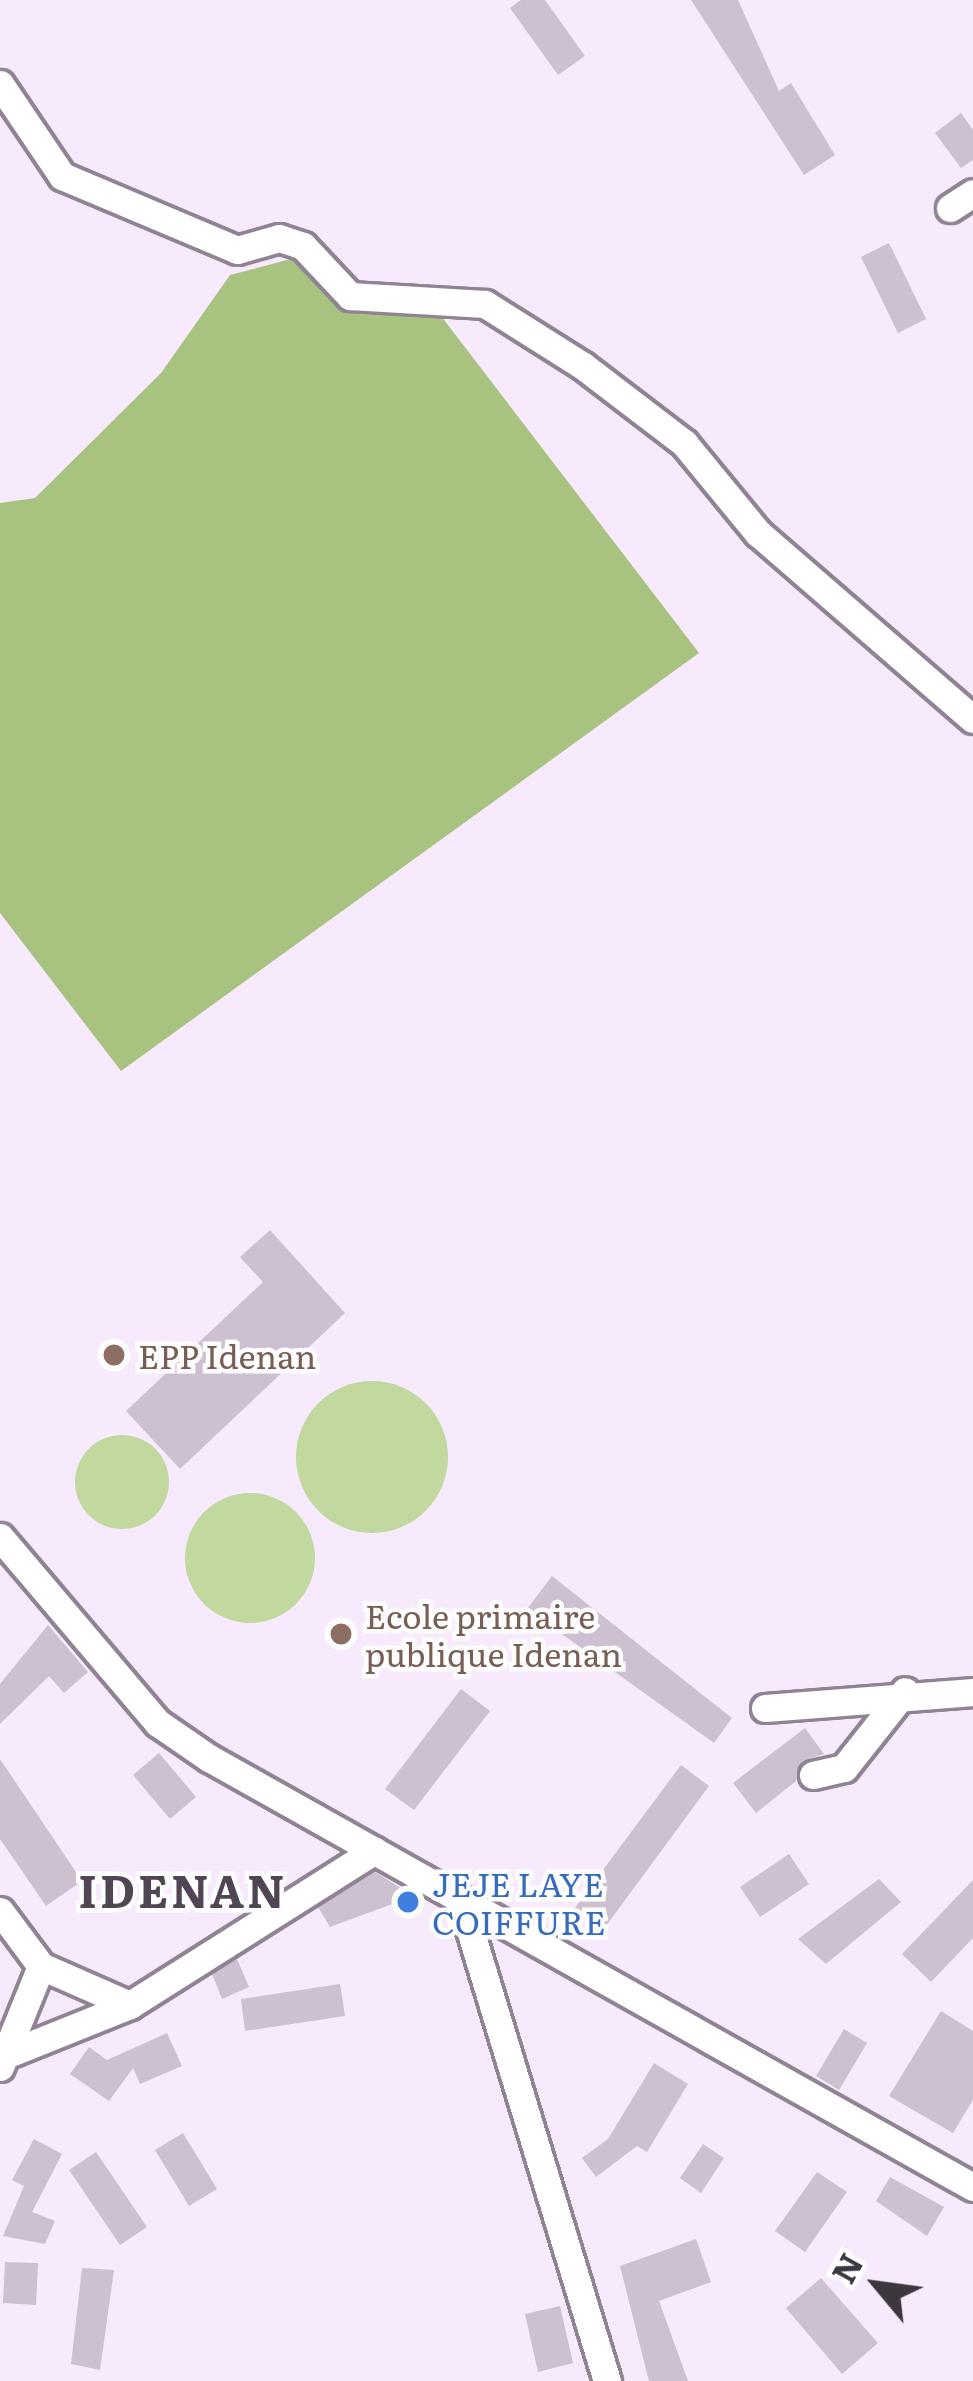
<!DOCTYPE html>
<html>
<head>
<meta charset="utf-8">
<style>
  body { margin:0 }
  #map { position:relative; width:973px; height:2381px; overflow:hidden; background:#f7eafc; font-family:Literata,serif }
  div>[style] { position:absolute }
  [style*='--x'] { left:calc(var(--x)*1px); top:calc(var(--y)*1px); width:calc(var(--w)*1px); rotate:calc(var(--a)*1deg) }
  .green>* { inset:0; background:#c1d99f }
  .round { border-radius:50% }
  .forest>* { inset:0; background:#a8c280 }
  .building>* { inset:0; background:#cdc0d1 }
  .roads { filter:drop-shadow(3px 0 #908494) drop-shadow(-3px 0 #908494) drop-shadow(0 3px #908494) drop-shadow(0 -3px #908494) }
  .minor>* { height:27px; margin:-13.5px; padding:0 13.5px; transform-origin:13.5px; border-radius:13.5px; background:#fff }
  .dots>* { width:33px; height:33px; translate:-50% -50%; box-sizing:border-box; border:6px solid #fdfdfd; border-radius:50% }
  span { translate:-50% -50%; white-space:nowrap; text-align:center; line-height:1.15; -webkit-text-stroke:9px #fdfdfd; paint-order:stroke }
  .education-label { font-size:33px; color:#785e54 }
  .left { translate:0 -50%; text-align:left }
  .shop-label { font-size:33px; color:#366cbe }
  .district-label { font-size:45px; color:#504553; font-weight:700; letter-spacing:3px }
  .north { position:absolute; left:817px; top:2225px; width:120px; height:120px; -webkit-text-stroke:9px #fdfdfd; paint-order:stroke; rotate:299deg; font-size:33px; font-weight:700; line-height:48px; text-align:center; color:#3c373e }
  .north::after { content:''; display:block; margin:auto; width:42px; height:54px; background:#3c373e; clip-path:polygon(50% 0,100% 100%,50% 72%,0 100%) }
</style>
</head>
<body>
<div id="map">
  <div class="green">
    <div class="round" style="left:296px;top:1381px;width:152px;height:152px"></div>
    <div class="round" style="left:75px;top:1435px;width:94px;height:94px"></div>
    <div class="round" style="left:185px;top:1493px;width:130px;height:130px"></div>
  </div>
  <div class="forest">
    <div style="clip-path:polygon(306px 255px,346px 301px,428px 299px,699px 653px,121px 1071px,0 913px,0 503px,35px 498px,161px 373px,230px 275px)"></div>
  </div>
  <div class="building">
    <div style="clip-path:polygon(521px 0,545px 0,585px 56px,558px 75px,510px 8px)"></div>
    <div style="clip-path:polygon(691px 0,738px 0,779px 91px,791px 83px,835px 155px,804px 175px)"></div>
    <div style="clip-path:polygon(961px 113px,973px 130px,973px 160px,961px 168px,935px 133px)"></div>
    <div style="clip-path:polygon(889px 243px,926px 319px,898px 333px,861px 257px)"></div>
    <div style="clip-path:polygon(270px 1230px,345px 1313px,180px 1469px,126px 1411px,263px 1282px,240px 1257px)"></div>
    <div style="clip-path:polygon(552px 1576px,732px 1718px,714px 1743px,527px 1609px)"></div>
    <div style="clip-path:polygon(48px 1625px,88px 1672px,64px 1693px,49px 1676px,0 1724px,0 1684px)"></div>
    <div style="clip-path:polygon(461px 1689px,490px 1711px,414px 1810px,385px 1789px)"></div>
    <div style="clip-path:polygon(805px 1728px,824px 1754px,802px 1761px,796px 1781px,756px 1813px,733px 1783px)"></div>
    <div style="clip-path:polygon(159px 1753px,196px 1797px,170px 1819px,133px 1775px)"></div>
    <div style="clip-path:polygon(0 1759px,82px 1881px,46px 1906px,0 1839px)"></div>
    <div style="clip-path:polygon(681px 1765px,709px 1786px,603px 1930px,574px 1909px)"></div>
    <div style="clip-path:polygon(789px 1854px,809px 1884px,760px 1917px,740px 1887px)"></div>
    <div style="clip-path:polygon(375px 1872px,414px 1896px,330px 1927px,318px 1907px)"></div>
    <div style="clip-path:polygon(879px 1879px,901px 1902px,826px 1964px,798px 1939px)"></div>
    <div style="clip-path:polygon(973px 1880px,973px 1938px,931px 1982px,902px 1954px)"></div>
    <div style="clip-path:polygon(237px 1959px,249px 1987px,222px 1999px,212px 1974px)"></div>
    <div style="clip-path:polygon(340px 1984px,345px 2016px,245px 2031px,241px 1999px)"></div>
    <div style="clip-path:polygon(941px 2011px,973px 2031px,973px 2100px,953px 2133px,889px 2096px)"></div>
    <div style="clip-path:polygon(844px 2029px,867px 2043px,839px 2090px,816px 2076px)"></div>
    <div style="clip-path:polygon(167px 2033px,182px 2066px,140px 2084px,133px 2068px,109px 2101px,70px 2074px,89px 2047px,107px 2060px)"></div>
    <div style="clip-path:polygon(654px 2063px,688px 2084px,647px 2152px,637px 2146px,596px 2177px,582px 2158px,608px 2139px)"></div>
    <div style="clip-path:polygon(183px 2133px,217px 2189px,189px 2206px,155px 2150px)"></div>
    <div style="clip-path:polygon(34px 2139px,62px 2154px,32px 2212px,55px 2221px,45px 2244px,3px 2236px,24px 2186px,12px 2180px)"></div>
    <div style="clip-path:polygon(703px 2144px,724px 2158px,701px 2193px,680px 2178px)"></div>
    <div style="clip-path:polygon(96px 2152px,147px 2227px,120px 2245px,69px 2170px)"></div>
    <div style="clip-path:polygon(817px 2172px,847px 2192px,805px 2252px,775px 2231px)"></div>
    <div style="clip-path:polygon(890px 2177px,944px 2207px,927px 2236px,876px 2201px)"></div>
    <div style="clip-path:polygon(696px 2239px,711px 2282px,659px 2301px,688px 2381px,649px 2381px,620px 2266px)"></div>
    <div style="clip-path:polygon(5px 2262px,38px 2263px,36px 2305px,3px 2303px)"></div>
    <div style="clip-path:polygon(82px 2268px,114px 2270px,100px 2370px,71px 2364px)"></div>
    <div style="clip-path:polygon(821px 2278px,878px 2343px,842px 2374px,786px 2308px)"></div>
    <div style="clip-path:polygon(560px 2306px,573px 2363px,538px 2372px,525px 2314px)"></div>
  </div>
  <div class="roads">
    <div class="minor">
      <div style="--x:0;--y:84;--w:111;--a:56"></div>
      <div style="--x:62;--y:176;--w:190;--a:22.9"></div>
      <div style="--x:237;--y:250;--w:44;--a:-15.9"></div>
      <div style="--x:279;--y:238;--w:25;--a:18"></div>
      <div style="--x:303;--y:246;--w:69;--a:46.8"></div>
      <div style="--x:350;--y:296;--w:135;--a:3.4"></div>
      <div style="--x:485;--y:304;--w:116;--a:32.3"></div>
      <div style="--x:583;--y:366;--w:127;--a:37.3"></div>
      <div style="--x:684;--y:443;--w:117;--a:50.6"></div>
      <div style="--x:758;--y:533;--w:284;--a:40.9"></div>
      <div style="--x:950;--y:208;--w:27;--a:-33"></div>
      <div style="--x:0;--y:1537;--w:244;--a:49.7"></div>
      <div style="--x:158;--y:1723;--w:62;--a:34.5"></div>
      <div style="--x:209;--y:1758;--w:876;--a:29.32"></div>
      <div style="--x:765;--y:1708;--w:209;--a:-4.4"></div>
      <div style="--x:813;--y:1775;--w:32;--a:-13"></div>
      <div style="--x:844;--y:1768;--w:98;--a:-51.6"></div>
      <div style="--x:461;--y:1900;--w:503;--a:73.12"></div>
      <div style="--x:0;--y:1911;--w:69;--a:53.3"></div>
      <div style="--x:41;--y:1966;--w:97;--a:23.7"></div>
      <div style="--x:13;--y:2052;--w:126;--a:-21.9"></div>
      <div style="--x:130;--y:2005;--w:289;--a:-32.3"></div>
      <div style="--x:0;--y:2067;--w:109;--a:-67.9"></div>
    </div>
  </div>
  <div class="dots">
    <div style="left:114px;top:1355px;background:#8d6e63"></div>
    <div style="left:341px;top:1634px;background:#8d6e63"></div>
    <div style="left:408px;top:1902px;background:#3f7fe0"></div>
  </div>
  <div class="education-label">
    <span class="left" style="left:138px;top:1355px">EPP Idenan</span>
    <span class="left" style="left:365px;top:1634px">Ecole primaire<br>publique Idenan</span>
  </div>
  <div class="shop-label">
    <span class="left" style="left:432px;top:1902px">JEJE LAYE<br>COIFFURE</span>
  </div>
  <div class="district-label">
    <span style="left:183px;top:1889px">IDENAN</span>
  </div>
  <div class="north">N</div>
</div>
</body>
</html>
